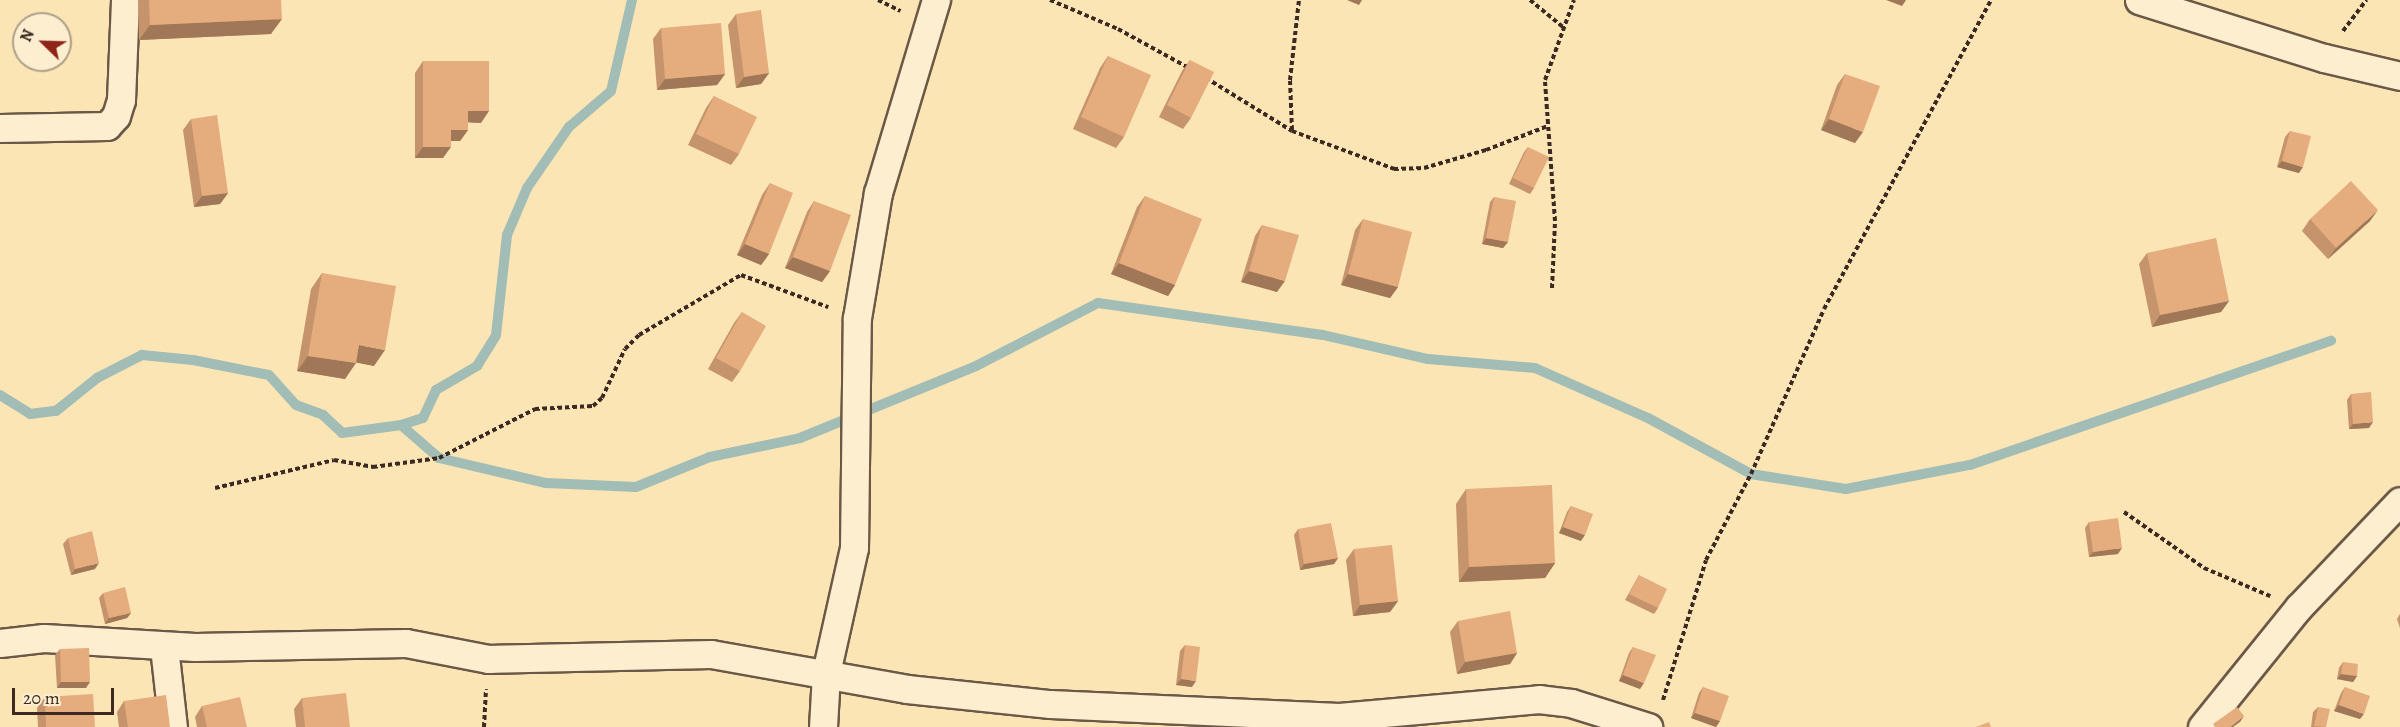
<!DOCTYPE html>
<html>
<head>
<meta charset="utf-8">
<style>
  body { margin:0 }
  #map { position:relative; width:2400px; height:727px; overflow:hidden; background:#fbe5b5; font-family:Alegreya,serif }
  div>[style] { position:absolute }
  [style*='--x'] { left:calc(var(--x)*1px); top:calc(var(--y)*1px); width:calc(var(--w)*1px); rotate:calc(var(--a)*1deg) }
  .stream>* { height:10px; margin:-5px; padding:0 5px; transform-origin:5px; border-radius:5px; background:#a1bdb6 }
  .path>* { height:4px; margin-top:-2px; transform-origin:0; background:repeating-linear-gradient(90deg,#3c2922 0 4.5px,transparent 0 7.5px) }
  .roads { filter:drop-shadow(2px 0 #6c5847) drop-shadow(-2px 0 #6c5847) drop-shadow(0 2px #6c5847) drop-shadow(0 -2px #6c5847) }
  .minor>* { height:27px; margin:-13.5px; padding:0 13.5px; transform-origin:13.5px; border-radius:13.5px; background:#fceecf }
  .wall>* { inset:0; background:#c5946c }
  .shaded-wall>* { inset:0; background:#a07858 }
  .building>* { inset:0; background:#e5ac7d }
  span { translate:-50% -50%; white-space:nowrap; text-align:center; line-height:1.15; -webkit-text-stroke:4.5px #fceecf; paint-order:stroke }
  .north { position:absolute; left:12px; top:12px; width:60px; height:60px; box-sizing:border-box; background:#fceecf; border:2px solid #af9f8a; border-radius:50%; rotate:293deg; font-size:16px; font-weight:700; line-height:24px; text-align:center; color:#3c2922 }
  .north::after { content:''; display:block; margin:auto; width:21px; height:27px; background:#8f2418; clip-path:polygon(50% 0,100% 100%,50% 72%,0 100%) }
  .scale { position:absolute; left:12px; top:688px; width:102px; height:27px; box-sizing:border-box; border:3px solid #3c2922; border-top:0; padding-left:8px; font-size:18px; line-height:21px; white-space:nowrap; color:#3c2922; -webkit-text-stroke:4px #fceecf; paint-order:stroke }
</style>
</head>
<body>
<div id="map">
  <div class="stream">
    <div style="--x:0;--y:395;--w:36;--a:32"></div>
    <div style="--x:30;--y:414;--w:26;--a:-7"></div>
    <div style="--x:56;--y:411;--w:53;--a:-38.8"></div>
    <div style="--x:97;--y:378;--w:51;--a:-27.1"></div>
    <div style="--x:142;--y:355;--w:51;--a:5.6"></div>
    <div style="--x:193;--y:360;--w:77;--a:11.2"></div>
    <div style="--x:269;--y:375;--w:40;--a:48"></div>
    <div style="--x:296;--y:405;--w:29;--a:20"></div>
    <div style="--x:323;--y:415;--w:26;--a:43"></div>
    <div style="--x:342;--y:433;--w:60;--a:-7.7"></div>
    <div style="--x:401;--y:425;--w:23;--a:-18"></div>
    <div style="--x:423;--y:418;--w:31;--a:-65"></div>
    <div style="--x:436;--y:390;--w:48;--a:-30.3"></div>
    <div style="--x:477;--y:366;--w:36;--a:-58"></div>
    <div style="--x:496;--y:335;--w:101;--a:-83.7"></div>
    <div style="--x:507;--y:235;--w:51;--a:-66.9"></div>
    <div style="--x:527;--y:188;--w:74;--a:-55.5"></div>
    <div style="--x:569;--y:127;--w:55;--a:-40.6"></div>
    <div style="--x:611;--y:91;--w:93;--a:-77"></div>
    <div style="--x:401;--y:425;--w:50;--a:41"></div>
    <div style="--x:439;--y:458;--w:110;--a:13.2"></div>
    <div style="--x:546;--y:483;--w:90;--a:2.5"></div>
    <div style="--x:636;--y:487;--w:80;--a:-22.1"></div>
    <div style="--x:710;--y:457;--w:92;--a:-11.9"></div>
    <div style="--x:800;--y:438;--w:190;--a:-22.2"></div>
    <div style="--x:976;--y:366;--w:137;--a:-27.3"></div>
    <div style="--x:1098;--y:303;--w:227;--a:8.1"></div>
    <div style="--x:1323;--y:335;--w:108;--a:12.9"></div>
    <div style="--x:1428;--y:359;--w:107;--a:4.8"></div>
    <div style="--x:1535;--y:368;--w:124;--a:23.9"></div>
    <div style="--x:1648;--y:418;--w:117;--a:28.5"></div>
    <div style="--x:1751;--y:474;--w:96;--a:9"></div>
    <div style="--x:1846;--y:489;--w:126;--a:-11"></div>
    <div style="--x:1970;--y:465;--w:382;--a:-19"></div>
  </div>
  <div class="path">
    <div style="--x:878;--y:0;--w:25;--a:26"></div>
    <div style="--x:1050;--y:0;--w:74;--a:23.1"></div>
    <div style="--x:1118;--y:29;--w:81;--a:28.8"></div>
    <div style="--x:1530;--y:0;--w:43;--a:39.3"></div>
    <div style="--x:2343;--y:31;--w:39;--a:-53"></div>
    <div style="--x:1206;--y:78;--w:101;--a:31.6"></div>
    <div style="--x:1292;--y:131;--w:109;--a:20.4"></div>
    <div style="--x:1394;--y:169;--w:30;--a:-2"></div>
    <div style="--x:1424;--y:168;--w:65;--a:-16.2"></div>
    <div style="--x:1486;--y:150;--w:66;--a:-21.2"></div>
    <div style="--x:1292;--y:130;--w:50;--a:-92.3"></div>
    <div style="--x:1290;--y:80;--w:81;--a:-83.6"></div>
    <div style="--x:1552;--y:288;--w:67;--a:-87.4"></div>
    <div style="--x:1555;--y:221;--w:141;--a:-94.1"></div>
    <div style="--x:1545;--y:80;--w:85;--a:-70.1"></div>
    <div style="--x:215;--y:488;--w:122;--a:-13.2"></div>
    <div style="--x:334;--y:460;--w:40;--a:10"></div>
    <div style="--x:373;--y:467;--w:67;--a:-7.8"></div>
    <div style="--x:439;--y:458;--w:108;--a:-27"></div>
    <div style="--x:535;--y:409;--w:58;--a:-3"></div>
    <div style="--x:593;--y:406;--w:12;--a:-42"></div>
    <div style="--x:602;--y:398;--w:54;--a:-64.9"></div>
    <div style="--x:625;--y:349;--w:20;--a:-45"></div>
    <div style="--x:639;--y:335;--w:118;--a:-30.5"></div>
    <div style="--x:741;--y:275;--w:93;--a:20.2"></div>
    <div style="--x:2124;--y:512;--w:98;--a:35"></div>
    <div style="--x:2204;--y:568;--w:72;--a:23"></div>
    <div style="--x:1663;--y:700;--w:146;--a:-72.9"></div>
    <div style="--x:1706;--y:560;--w:97;--a:-62.4"></div>
    <div style="--x:1751;--y:474;--w:180;--a:-66.1"></div>
    <div style="--x:1824;--y:309;--w:351;--a:-61.6"></div>
    <div style="--x:484;--y:727;--w:38;--a:-87"></div>
  </div>
  <div class="roads">
    <div class="minor">
      <div style="--x:2139;--y:0;--w:194;--a:17.4"></div>
      <div style="--x:2324;--y:58;--w:78;--a:13.3"></div>
      <div style="--x:0;--y:128;--w:107;--a:-1.1"></div>
      <div style="--x:107;--y:126;--w:13;--a:-48"></div>
      <div style="--x:116;--y:116;--w:17;--a:-73"></div>
      <div style="--x:121;--y:100;--w:100;--a:-87.7"></div>
      <div style="--x:0;--y:643;--w:44;--a:-6.5"></div>
      <div style="--x:44;--y:638;--w:151;--a:3.4"></div>
      <div style="--x:195;--y:647;--w:211;--a:-1.1"></div>
      <div style="--x:406;--y:643;--w:84;--a:11"></div>
      <div style="--x:488;--y:659;--w:223;--a:-1.3"></div>
      <div style="--x:711;--y:654;--w:199;--a:10.1"></div>
      <div style="--x:907;--y:689;--w:144;--a:6"></div>
      <div style="--x:1050;--y:704;--w:289;--a:2.6"></div>
      <div style="--x:1339;--y:717;--w:201;--a:-5.1"></div>
      <div style="--x:1539;--y:699;--w:32;--a:7"></div>
      <div style="--x:1571;--y:703;--w:81;--a:17.3"></div>
      <div style="--x:164;--y:647;--w:81;--a:83.6"></div>
      <div style="--x:823;--y:727;--w:54;--a:-86.8"></div>
      <div style="--x:826;--y:673;--w:128;--a:-77.4"></div>
      <div style="--x:854;--y:548;--w:230;--a:-89.3"></div>
      <div style="--x:857;--y:318;--w:127;--a:-80.5"></div>
      <div style="--x:878;--y:193;--w:202;--a:-73.3"></div>
      <div style="--x:2202;--y:727;--w:154;--a:-51.1"></div>
      <div style="--x:2299;--y:607;--w:146;--a:-46.4"></div>
    </div>
  </div>
  <div class="wall">
    <div style="clip-path:polygon(138px 0,281px 0,271px 34px,139px 40px)"></div>
    <div style="clip-path:polygon(736px 14px,769px 73px,761px 84px,736px 88px,728px 25px)"></div>
    <div style="clip-path:polygon(661px 28px,725px 74px,717px 85px,657px 90px,653px 39px)"></div>
    <div style="clip-path:polygon(1108px 56px,1124px 137px,1116px 148px,1073px 129px,1100px 68px)"></div>
    <div style="clip-path:polygon(1190px 60px,1191px 118px,1183px 129px,1159px 117px,1182px 71px)"></div>
    <div style="clip-path:polygon(423px 61px,481px 123px,468px 122px,468px 130px,460px 141px,451px 141px,443px 158px,415px 158px,415px 73px)"></div>
    <div style="clip-path:polygon(1845px 74px,1855px 143px,1821px 130px,1837px 85px)"></div>
    <div style="clip-path:polygon(714px 96px,739px 154px,731px 165px,688px 145px,706px 108px)"></div>
    <div style="clip-path:polygon(191px 119px,228px 193px,220px 204px,194px 207px,183px 130px)"></div>
    <div style="clip-path:polygon(2290px 131px,2299px 173px,2277px 167px,2285px 137px)"></div>
    <div style="clip-path:polygon(1528px 147px,1534px 188px,1530px 194px,1509px 184px,1524px 152px)"></div>
    <div style="clip-path:polygon(770px 183px,769px 254px,761px 265px,737px 255px,762px 195px)"></div>
    <div style="clip-path:polygon(1145px 196px,1175px 285px,1168px 296px,1111px 274px,1137px 207px)"></div>
    <div style="clip-path:polygon(1494px 197px,1508px 242px,1503px 248px,1482px 244px,1490px 202px)"></div>
    <div style="clip-path:polygon(814px 201px,830px 271px,822px 282px,785px 268px,807px 212px)"></div>
    <div style="clip-path:polygon(1363px 219px,1398px 287px,1390px 298px,1341px 285px,1355px 230px)"></div>
    <div style="clip-path:polygon(2310px 219px,2370px 221px,2328px 259px,2302px 231px)"></div>
    <div style="clip-path:polygon(1262px 225px,1277px 292px,1241px 282px,1255px 236px)"></div>
    <div style="clip-path:polygon(2147px 253px,2229px 301px,2221px 312px,2152px 327px,2139px 264px)"></div>
    <div style="clip-path:polygon(322px 273px,374px 366px,356px 362px,345px 379px,297px 371px,311px 289px)"></div>
    <div style="clip-path:polygon(742px 312px,740px 371px,732px 382px,708px 369px,734px 323px)"></div>
    <div style="clip-path:polygon(2351px 394px,2369px 428px,2349px 429px,2347px 400px)"></div>
    <div style="clip-path:polygon(1466px 489px,1555px 563px,1545px 578px,1459px 582px,1456px 504px)"></div>
    <div style="clip-path:polygon(1571px 506px,1581px 541px,1559px 533px,1567px 512px)"></div>
    <div style="clip-path:polygon(2089px 522px,2118px 554px,2089px 557px,2085px 528px)"></div>
    <div style="clip-path:polygon(1298px 529px,1338px 558px,1334px 564px,1300px 570px,1294px 535px)"></div>
    <div style="clip-path:polygon(68px 538px,95px 569px,71px 575px,63px 544px)"></div>
    <div style="clip-path:polygon(1354px 549px,1398px 601px,1390px 612px,1353px 616px,1346px 560px)"></div>
    <div style="clip-path:polygon(1639px 575px,1658px 608px,1654px 614px,1625px 600px)"></div>
    <div style="clip-path:polygon(103px 593px,131px 613px,127px 618px,105px 624px,99px 598px)"></div>
    <div style="clip-path:polygon(2400px 614px,2400px 628px,2397px 619px)"></div>
    <div style="clip-path:polygon(1458px 621px,1517px 653px,1510px 664px,1457px 674px,1450px 632px)"></div>
    <div style="clip-path:polygon(1185px 645px,1192px 687px,1176px 685px,1180px 651px)"></div>
    <div style="clip-path:polygon(1633px 647px,1640px 689px,1619px 681px,1629px 653px)"></div>
    <div style="clip-path:polygon(60px 649px,86px 688px,57px 688px,55px 655px)"></div>
    <div style="clip-path:polygon(2343px 662px,2357px 676px,2353px 682px,2337px 679px,2339px 668px)"></div>
    <div style="clip-path:polygon(1703px 687px,1720px 721px,1716px 727px,1691px 718px,1699px 693px)"></div>
    <div style="clip-path:polygon(2345px 687px,2360px 719px,2334px 711px,2341px 693px)"></div>
    <div style="clip-path:polygon(45px 697px,95px 727px,38px 727px,37px 708px)"></div>
    <div style="clip-path:polygon(302px 698px,350px 727px,296px 727px,294px 709px)"></div>
    <div style="clip-path:polygon(124px 701px,170px 727px,119px 727px,117px 712px)"></div>
    <div style="clip-path:polygon(202px 706px,247px 727px,197px 727px,195px 717px)"></div>
    <div style="clip-path:polygon(2318px 707px,2326px 727px,2311px 727px,2313px 712px)"></div>
  </div>
  <div class="shaded-wall">
    <div style="clip-path:polygon(1347px 0,1362px 0,1359px 5px)"></div>
    <div style="clip-path:polygon(1886px 0,1906px 0,1902px 6px)"></div>
    <div style="clip-path:polygon(282px 19px,271px 34px,139px 40px,150px 25px)"></div>
    <div style="clip-path:polygon(769px 73px,761px 84px,736px 88px,744px 77px)"></div>
    <div style="clip-path:polygon(725px 74px,717px 85px,657px 90px,665px 79px)"></div>
    <div style="clip-path:polygon(468px 111px,489px 111px,481px 123px,460px 122px)"></div>
    <div style="clip-path:polygon(1829px 119px,1863px 132px,1855px 143px,1821px 130px)"></div>
    <div style="clip-path:polygon(451px 130px,468px 130px,460px 141px,443px 141px)"></div>
    <div style="clip-path:polygon(423px 147px,451px 147px,443px 158px,415px 158px)"></div>
    <div style="clip-path:polygon(2282px 161px,2303px 167px,2299px 173px,2277px 167px)"></div>
    <div style="clip-path:polygon(228px 193px,220px 204px,194px 207px,202px 196px)"></div>
    <div style="clip-path:polygon(2378px 210px,2370px 221px,2328px 259px,2336px 248px)"></div>
    <div style="clip-path:polygon(1486px 238px,1508px 242px,1503px 248px,1482px 244px)"></div>
    <div style="clip-path:polygon(745px 244px,769px 254px,761px 265px,737px 255px)"></div>
    <div style="clip-path:polygon(793px 257px,830px 271px,822px 282px,785px 268px)"></div>
    <div style="clip-path:polygon(1119px 263px,1175px 285px,1168px 296px,1111px 274px)"></div>
    <div style="clip-path:polygon(1249px 271px,1285px 281px,1277px 292px,1241px 282px)"></div>
    <div style="clip-path:polygon(1348px 274px,1398px 287px,1390px 298px,1341px 285px)"></div>
    <div style="clip-path:polygon(2229px 301px,2221px 312px,2152px 327px,2160px 315px)"></div>
    <div style="clip-path:polygon(359px 345px,385px 350px,374px 366px,348px 361px)"></div>
    <div style="clip-path:polygon(308px 356px,356px 363px,345px 379px,297px 371px)"></div>
    <div style="clip-path:polygon(2373px 422px,2369px 428px,2349px 429px,2353px 424px)"></div>
    <div style="clip-path:polygon(1563px 527px,1585px 535px,1581px 541px,1559px 533px)"></div>
    <div style="clip-path:polygon(2122px 548px,2118px 554px,2089px 557px,2093px 552px)"></div>
    <div style="clip-path:polygon(1338px 558px,1334px 564px,1300px 570px,1304px 564px)"></div>
    <div style="clip-path:polygon(99px 563px,95px 569px,71px 575px,75px 569px)"></div>
    <div style="clip-path:polygon(1555px 563px,1545px 578px,1459px 582px,1469px 567px)"></div>
    <div style="clip-path:polygon(1398px 601px,1390px 612px,1353px 616px,1360px 605px)"></div>
    <div style="clip-path:polygon(131px 613px,127px 618px,105px 624px,109px 618px)"></div>
    <div style="clip-path:polygon(1517px 653px,1510px 664px,1457px 674px,1465px 662px)"></div>
    <div style="clip-path:polygon(2341px 674px,2357px 676px,2353px 682px,2337px 679px)"></div>
    <div style="clip-path:polygon(1623px 675px,1644px 683px,1640px 689px,1619px 681px)"></div>
    <div style="clip-path:polygon(1181px 679px,1196px 681px,1192px 687px,1176px 685px)"></div>
    <div style="clip-path:polygon(61px 682px,90px 682px,86px 688px,57px 688px)"></div>
    <div style="clip-path:polygon(2339px 705px,2364px 714px,2360px 719px,2334px 711px)"></div>
    <div style="clip-path:polygon(1695px 713px,1720px 721px,1716px 727px,1691px 718px)"></div>
    <div style="clip-path:polygon(2244px 716px,2240px 722px,2233px 727px,2230px 727px)"></div>
  </div>
  <div class="building">
    <div style="clip-path:polygon(149px 0,281px 0,282px 19px,150px 25px)"></div>
    <div style="clip-path:polygon(761px 10px,769px 73px,744px 77px,736px 14px)"></div>
    <div style="clip-path:polygon(721px 23px,725px 74px,665px 79px,661px 28px)"></div>
    <div style="clip-path:polygon(1108px 56px,1151px 75px,1124px 137px,1081px 117px)"></div>
    <div style="clip-path:polygon(1190px 60px,1214px 72px,1191px 118px,1167px 105px)"></div>
    <div style="clip-path:polygon(423px 61px,489px 61px,489px 111px,468px 111px,468px 130px,451px 130px,451px 147px,423px 147px)"></div>
    <div style="clip-path:polygon(1845px 74px,1880px 86px,1863px 132px,1829px 119px)"></div>
    <div style="clip-path:polygon(714px 96px,757px 117px,739px 154px,696px 134px)"></div>
    <div style="clip-path:polygon(217px 115px,228px 193px,202px 196px,191px 119px)"></div>
    <div style="clip-path:polygon(2290px 131px,2311px 136px,2303px 167px,2282px 161px)"></div>
    <div style="clip-path:polygon(1528px 147px,1549px 157px,1534px 188px,1513px 178px)"></div>
    <div style="clip-path:polygon(2351px 181px,2378px 210px,2336px 248px,2310px 219px)"></div>
    <div style="clip-path:polygon(770px 183px,793px 193px,769px 254px,745px 244px)"></div>
    <div style="clip-path:polygon(1145px 196px,1202px 219px,1175px 285px,1119px 263px)"></div>
    <div style="clip-path:polygon(1494px 197px,1516px 201px,1508px 242px,1486px 238px)"></div>
    <div style="clip-path:polygon(814px 201px,851px 215px,830px 271px,793px 257px)"></div>
    <div style="clip-path:polygon(1363px 219px,1412px 232px,1398px 287px,1348px 274px)"></div>
    <div style="clip-path:polygon(1262px 225px,1299px 235px,1285px 281px,1249px 271px)"></div>
    <div style="clip-path:polygon(2216px 238px,2229px 301px,2160px 315px,2147px 253px)"></div>
    <div style="clip-path:polygon(322px 273px,396px 286px,385px 350px,359px 345px,356px 363px,308px 356px)"></div>
    <div style="clip-path:polygon(742px 312px,766px 326px,740px 371px,716px 358px)"></div>
    <div style="clip-path:polygon(2371px 392px,2373px 422px,2353px 424px,2351px 394px)"></div>
    <div style="clip-path:polygon(1552px 485px,1555px 563px,1469px 567px,1466px 489px)"></div>
    <div style="clip-path:polygon(1571px 506px,1593px 514px,1585px 535px,1563px 527px)"></div>
    <div style="clip-path:polygon(2118px 518px,2122px 548px,2093px 552px,2089px 522px)"></div>
    <div style="clip-path:polygon(1331px 523px,1338px 558px,1304px 564px,1298px 529px)"></div>
    <div style="clip-path:polygon(92px 531px,99px 563px,75px 569px,68px 538px)"></div>
    <div style="clip-path:polygon(1392px 545px,1398px 601px,1360px 605px,1354px 549px)"></div>
    <div style="clip-path:polygon(1639px 575px,1667px 589px,1658px 608px,1629px 594px)"></div>
    <div style="clip-path:polygon(125px 587px,131px 613px,109px 618px,103px 593px)"></div>
    <div style="clip-path:polygon(1510px 611px,1517px 653px,1465px 662px,1458px 621px)"></div>
    <div style="clip-path:polygon(1185px 645px,1200px 647px,1196px 681px,1181px 679px)"></div>
    <div style="clip-path:polygon(1633px 647px,1656px 655px,1644px 683px,1623px 675px)"></div>
    <div style="clip-path:polygon(89px 648px,90px 682px,61px 682px,60px 649px)"></div>
    <div style="clip-path:polygon(2343px 662px,2358px 664px,2357px 676px,2341px 674px)"></div>
    <div style="clip-path:polygon(1703px 687px,1729px 696px,1720px 721px,1695px 713px)"></div>
    <div style="clip-path:polygon(2345px 687px,2370px 696px,2364px 714px,2339px 705px)"></div>
    <div style="clip-path:polygon(346px 693px,350px 727px,305px 727px,302px 698px)"></div>
    <div style="clip-path:polygon(93px 694px,95px 727px,46px 727px,45px 697px)"></div>
    <div style="clip-path:polygon(166px 695px,170px 727px,128px 727px,124px 701px)"></div>
    <div style="clip-path:polygon(240px 697px,247px 727px,207px 727px,202px 706px)"></div>
    <div style="clip-path:polygon(2237px 707px,2244px 716px,2230px 727px,2215px 727px,2213px 724px)"></div>
    <div style="clip-path:polygon(2318px 707px,2330px 709px,2326px 727px,2314px 726px)"></div>
    <div style="clip-path:polygon(1989px 722px,1991px 727px,1976px 727px)"></div>
  </div>
  <div class="north">N</div>
  <div class="scale">20 m</div>
</div>
</body>
</html>
